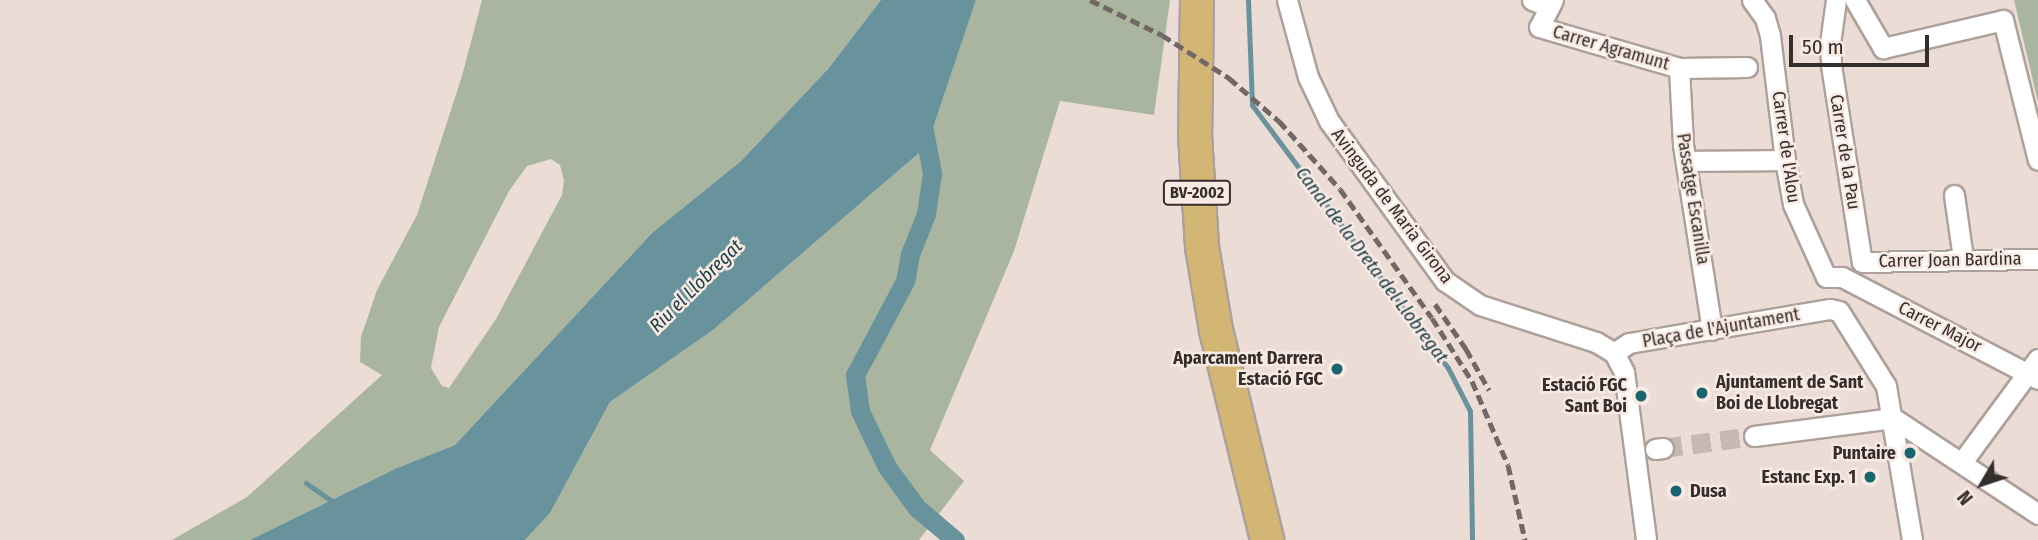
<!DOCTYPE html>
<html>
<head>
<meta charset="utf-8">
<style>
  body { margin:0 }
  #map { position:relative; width:2038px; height:540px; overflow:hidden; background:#ebdcd6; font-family:"Fira Sans Condensed",sans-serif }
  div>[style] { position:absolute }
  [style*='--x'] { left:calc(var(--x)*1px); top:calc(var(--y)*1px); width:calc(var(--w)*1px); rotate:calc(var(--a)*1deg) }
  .green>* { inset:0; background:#a9b59e }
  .water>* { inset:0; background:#68929c }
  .stream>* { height:5px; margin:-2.5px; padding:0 2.5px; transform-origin:2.5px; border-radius:2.5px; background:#68929c }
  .canal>* { height:19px; margin:-9.5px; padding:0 9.5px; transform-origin:9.5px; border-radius:9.5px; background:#68929c }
  .street-tunnel>* { height:19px; margin-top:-9.5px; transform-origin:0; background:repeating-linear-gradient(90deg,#c6b9b4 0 19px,transparent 0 29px) }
  .roads { filter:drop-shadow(2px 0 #aea09a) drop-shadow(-2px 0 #aea09a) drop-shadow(0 2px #aea09a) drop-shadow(0 -2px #aea09a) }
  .street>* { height:19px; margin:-9.5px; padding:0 9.5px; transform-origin:9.5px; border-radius:9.5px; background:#fff }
  .primary>* { height:32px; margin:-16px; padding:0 16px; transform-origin:16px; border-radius:16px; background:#d3b673 }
  .rail>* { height:5px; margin-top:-2.5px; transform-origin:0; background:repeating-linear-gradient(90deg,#716865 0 10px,transparent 0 15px) }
  .dots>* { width:19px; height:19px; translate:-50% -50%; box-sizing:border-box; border:4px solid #f9e9e3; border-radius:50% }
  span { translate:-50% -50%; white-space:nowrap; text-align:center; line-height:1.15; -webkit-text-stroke:5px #f9e9e3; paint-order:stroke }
  .shield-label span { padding:2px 5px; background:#f9e9e3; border:2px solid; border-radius:5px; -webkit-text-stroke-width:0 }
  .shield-label { font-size:16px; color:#342e2c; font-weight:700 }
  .street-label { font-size:18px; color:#342e2c }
  .poi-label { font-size:18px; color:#342e2c; font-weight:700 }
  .right { translate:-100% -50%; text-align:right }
  .left { translate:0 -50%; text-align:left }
  .water-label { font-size:19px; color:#163e47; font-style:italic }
  .north { position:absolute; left:1947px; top:449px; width:70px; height:70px; -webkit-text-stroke:5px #f9e9e3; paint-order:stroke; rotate:231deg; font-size:19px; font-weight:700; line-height:28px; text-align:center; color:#342e2c }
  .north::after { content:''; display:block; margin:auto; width:24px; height:32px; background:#342e2c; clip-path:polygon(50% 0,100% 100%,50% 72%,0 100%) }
  .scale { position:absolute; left:1789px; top:35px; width:140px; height:32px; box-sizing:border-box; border:4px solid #342e2c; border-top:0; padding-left:9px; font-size:21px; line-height:24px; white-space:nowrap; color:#342e2c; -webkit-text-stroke:5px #f9e9e3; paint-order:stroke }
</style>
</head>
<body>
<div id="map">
  <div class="green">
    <div style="clip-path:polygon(evenodd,482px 0,881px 0,828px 69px,741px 161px,652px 233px,455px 445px,397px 468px,250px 540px,172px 540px,247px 497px,382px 375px,360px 362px,361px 337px,377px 290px,417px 215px,462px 76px,482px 0,551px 159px,560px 165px,564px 181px,562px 195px,496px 319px,449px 388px,442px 386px,431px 368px,439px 327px,509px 191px,527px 166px,551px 159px)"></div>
    <div style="clip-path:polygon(976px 0,1170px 0,1154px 115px,1060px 101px,1014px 251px,930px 450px,964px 481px,919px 540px,525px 540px,550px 513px,610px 402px,713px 330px,927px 146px)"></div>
    <div style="clip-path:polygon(2014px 0,2038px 0,2038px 102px)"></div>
  </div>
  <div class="water">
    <div style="clip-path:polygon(881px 0,976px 0,927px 146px,713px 330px,610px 402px,550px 513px,525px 540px,250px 540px,397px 468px,455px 445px,652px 233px,741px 161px,828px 69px)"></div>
  </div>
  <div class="stream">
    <div style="--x:1248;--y:0;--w:105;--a:87.8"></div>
    <div style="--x:1252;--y:105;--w:328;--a:53.3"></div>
    <div style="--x:1448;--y:368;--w:48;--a:62.9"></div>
    <div style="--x:1470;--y:411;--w:129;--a:89.1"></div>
    <div style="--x:306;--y:483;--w:35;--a:35"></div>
  </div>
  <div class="canal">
    <div style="--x:922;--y:120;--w:54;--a:79.3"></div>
    <div style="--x:932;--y:173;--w:41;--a:98.3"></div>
    <div style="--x:926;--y:214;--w:43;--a:111.8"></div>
    <div style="--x:910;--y:254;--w:27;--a:100"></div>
    <div style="--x:905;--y:281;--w:106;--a:118"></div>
    <div style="--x:855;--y:375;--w:36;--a:82"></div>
    <div style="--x:860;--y:411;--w:62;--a:64.3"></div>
    <div style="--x:887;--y:467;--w:51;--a:53.8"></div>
    <div style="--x:917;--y:508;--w:50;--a:40.1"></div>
  </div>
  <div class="street-tunnel">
    <div style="--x:1663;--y:448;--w:92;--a:-7.5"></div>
  </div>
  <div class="roads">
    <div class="street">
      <div style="--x:1287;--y:0;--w:80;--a:74.7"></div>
      <div style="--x:1308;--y:77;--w:49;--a:64.5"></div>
      <div style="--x:1329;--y:121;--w:198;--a:54.1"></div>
      <div style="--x:1445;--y:281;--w:42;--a:34.4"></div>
      <div style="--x:1480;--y:305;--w:122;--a:17.7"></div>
      <div style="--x:1596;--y:342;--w:21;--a:31"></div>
      <div style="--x:1614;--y:353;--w:21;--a:62"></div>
      <div style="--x:1624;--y:372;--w:169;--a:82.5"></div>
      <div style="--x:1532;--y:0;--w:18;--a:22"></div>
      <div style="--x:1553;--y:0;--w:30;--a:117"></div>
      <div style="--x:1539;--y:27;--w:146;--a:16.3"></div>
      <div style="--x:1679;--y:68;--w:68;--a:-0.8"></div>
      <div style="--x:1752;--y:0;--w:22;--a:54"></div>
      <div style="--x:1765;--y:18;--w:19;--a:74"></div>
      <div style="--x:1770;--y:36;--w:125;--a:83.1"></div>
      <div style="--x:1785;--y:160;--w:45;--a:79.7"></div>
      <div style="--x:1793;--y:204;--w:80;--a:65.7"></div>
      <div style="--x:1826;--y:277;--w:16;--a:0"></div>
      <div style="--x:1842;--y:277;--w:221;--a:27.5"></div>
      <div style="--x:1836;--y:0;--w:43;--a:97.9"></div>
      <div style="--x:1830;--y:43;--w:22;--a:87"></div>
      <div style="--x:1831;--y:65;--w:199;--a:81.1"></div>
      <div style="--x:1855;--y:0;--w:56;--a:59.7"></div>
      <div style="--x:1883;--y:48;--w:123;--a:-13.1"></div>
      <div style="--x:2003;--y:20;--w:144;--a:76"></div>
      <div style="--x:1679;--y:68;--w:77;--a:87"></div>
      <div style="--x:1683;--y:145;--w:187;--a:81.1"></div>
      <div style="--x:1688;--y:161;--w:97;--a:-0.6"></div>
      <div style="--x:1954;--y:195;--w:64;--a:81.9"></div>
      <div style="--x:1862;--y:262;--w:176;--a:-1"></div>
      <div style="--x:1614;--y:353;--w:18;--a:-34"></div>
      <div style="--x:1629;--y:343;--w:204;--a:-9.6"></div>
      <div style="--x:1830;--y:309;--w:9;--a:13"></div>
      <div style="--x:1839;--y:311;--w:89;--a:57.9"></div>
      <div style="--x:1886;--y:386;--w:156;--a:80.4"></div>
      <div style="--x:1893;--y:418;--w:174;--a:33.5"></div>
      <div style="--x:1754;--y:436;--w:140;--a:-7.4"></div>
      <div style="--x:1655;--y:449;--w:8;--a:-7"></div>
      <div style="--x:1962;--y:462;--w:128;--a:-53.6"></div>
    </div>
    <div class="primary">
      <div style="--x:1197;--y:0;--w:135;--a:90.8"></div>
      <div style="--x:1195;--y:135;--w:112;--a:86.4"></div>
      <div style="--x:1202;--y:247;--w:84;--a:80.4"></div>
      <div style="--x:1216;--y:330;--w:216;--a:76.3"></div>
    </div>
  </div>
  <div class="rail">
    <div style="--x:1090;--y:0;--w:80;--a:25.9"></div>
    <div style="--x:1162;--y:35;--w:80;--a:32.7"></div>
    <div style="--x:1229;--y:78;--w:66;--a:40.7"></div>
    <div style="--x:1279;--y:121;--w:91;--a:48.1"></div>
    <div style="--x:1340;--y:189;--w:158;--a:54.5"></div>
    <div style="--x:1432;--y:318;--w:75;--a:57.6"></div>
    <div style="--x:1472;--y:381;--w:91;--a:66.8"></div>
    <div style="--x:1508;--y:465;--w:77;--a:77.2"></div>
    <div style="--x:1435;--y:304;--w:55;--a:55.4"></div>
    <div style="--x:1466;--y:349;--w:47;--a:60.7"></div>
  </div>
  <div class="dots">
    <div style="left:1337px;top:369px;background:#18646f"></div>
    <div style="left:1702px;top:393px;background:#18646f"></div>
    <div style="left:1641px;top:396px;background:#18646f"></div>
    <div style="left:1910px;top:453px;background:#18646f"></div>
    <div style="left:1870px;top:477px;background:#18646f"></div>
    <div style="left:1676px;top:491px;background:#18646f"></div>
  </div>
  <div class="shield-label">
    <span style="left:1197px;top:193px">BV-2002</span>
  </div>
  <div class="street-label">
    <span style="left:1611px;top:48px;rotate:16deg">Carrer Agramunt</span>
    <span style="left:1786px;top:147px;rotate:82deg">Carrer de l'Alou</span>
    <span style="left:1845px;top:152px;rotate:81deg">Carrer de la Pau</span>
    <span style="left:1693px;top:199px;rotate:81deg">Passatge Escanilla</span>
    <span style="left:1392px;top:206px;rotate:53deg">Avinguda de Maria Girona</span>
    <span style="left:1950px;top:260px;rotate:-1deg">Carrer Joan Bardina</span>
    <span style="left:1940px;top:327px;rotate:27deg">Carrer Major</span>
    <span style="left:1721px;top:328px;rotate:-10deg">Plaça de l'Ajuntament</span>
  </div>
  <div class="poi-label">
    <span class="right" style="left:1323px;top:369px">Aparcament Darrera<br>Estació FGC</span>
    <span class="left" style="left:1716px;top:393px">Ajuntament de Sant<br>Boi de Llobregat</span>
    <span class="right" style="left:1627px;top:396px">Estació FGC<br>Sant Boi</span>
    <span class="right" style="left:1896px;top:453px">Puntaire</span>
    <span class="right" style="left:1856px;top:477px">Estanc Exp. 1</span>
    <span class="left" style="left:1690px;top:491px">Dusa</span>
  </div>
  <div class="water-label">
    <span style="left:1372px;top:265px;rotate:53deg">Canal de la Dreta del Llobregat</span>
    <span style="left:696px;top:286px;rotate:-45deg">Riu el Llobregat</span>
  </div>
  <div class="north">N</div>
  <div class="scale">50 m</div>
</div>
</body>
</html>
